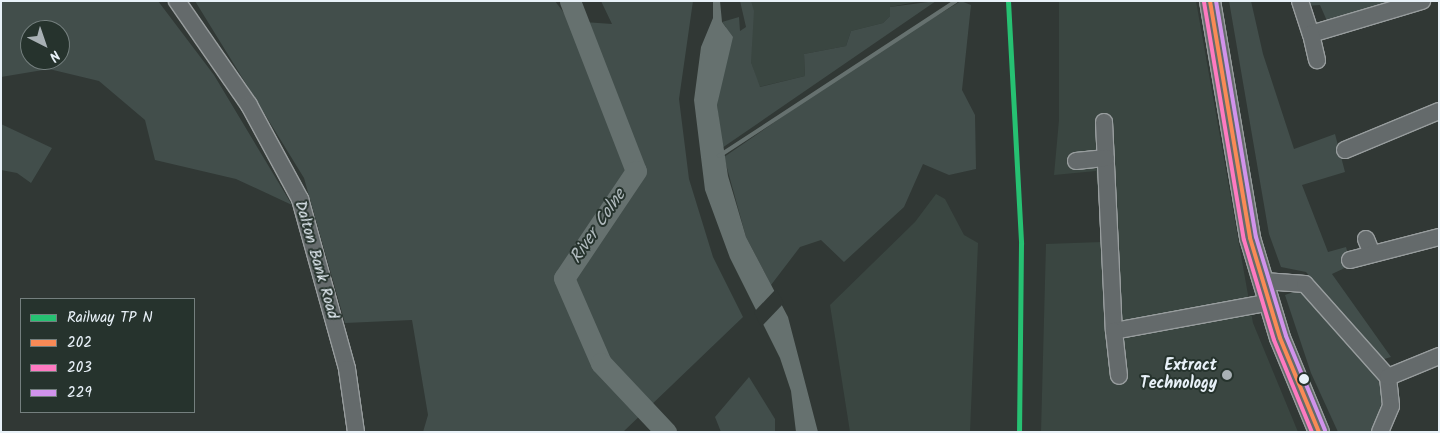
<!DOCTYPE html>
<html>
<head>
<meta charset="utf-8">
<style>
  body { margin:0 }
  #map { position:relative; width:1440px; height:433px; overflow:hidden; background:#313835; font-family:Kalam,sans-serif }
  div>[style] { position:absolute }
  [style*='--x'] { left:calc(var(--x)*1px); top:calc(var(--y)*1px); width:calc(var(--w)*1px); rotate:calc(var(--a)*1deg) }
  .built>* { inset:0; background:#3a4641 }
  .green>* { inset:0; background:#424e4b }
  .water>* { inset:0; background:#66716f }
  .pier>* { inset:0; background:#313835 }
  .stream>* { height:4px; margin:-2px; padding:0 2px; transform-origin:2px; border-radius:2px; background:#66716f }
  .river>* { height:21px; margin:-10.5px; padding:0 10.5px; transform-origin:10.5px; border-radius:10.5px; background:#66716f }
  .roads { filter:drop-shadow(1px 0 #989d9e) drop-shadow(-1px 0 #989d9e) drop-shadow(0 1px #989d9e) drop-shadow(0 -1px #989d9e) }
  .minor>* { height:16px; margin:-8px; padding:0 8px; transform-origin:8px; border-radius:8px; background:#646a6b }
  .major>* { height:20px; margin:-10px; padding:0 10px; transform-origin:10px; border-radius:10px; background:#646a6b }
  .bus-1>* { height:4px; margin:-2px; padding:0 2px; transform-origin:2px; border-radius:2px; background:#f98a56 }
  .bus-2>* { height:4px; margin:-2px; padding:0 2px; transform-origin:2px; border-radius:2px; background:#fe7ac1 }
  .bus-3>* { height:4px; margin:-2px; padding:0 2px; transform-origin:2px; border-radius:2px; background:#d193ec }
  .rail-1>* { height:5px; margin:-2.5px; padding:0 2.5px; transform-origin:2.5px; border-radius:2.5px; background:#26c172 }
  .dots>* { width:14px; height:14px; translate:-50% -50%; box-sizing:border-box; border:2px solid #26332d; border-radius:50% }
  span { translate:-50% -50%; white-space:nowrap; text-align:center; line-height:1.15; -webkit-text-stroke:4px #26332d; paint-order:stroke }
  .street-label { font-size:16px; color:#e8f1f8 }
  .poi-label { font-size:16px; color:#e8f1f8; font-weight:700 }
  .right { translate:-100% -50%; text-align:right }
  .water-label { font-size:18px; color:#b0babd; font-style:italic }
  .frame { position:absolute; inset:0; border:2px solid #e8f1f8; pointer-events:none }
  .legend { position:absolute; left:20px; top:298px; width:175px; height:115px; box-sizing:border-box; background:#26332d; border:1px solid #747f7e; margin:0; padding:6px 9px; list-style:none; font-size:15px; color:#e8f1f8 }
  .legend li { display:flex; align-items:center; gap:10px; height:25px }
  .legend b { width:25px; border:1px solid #747f7e }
  .north { position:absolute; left:20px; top:20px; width:50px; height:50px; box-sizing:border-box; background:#26332d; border:1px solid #747f7e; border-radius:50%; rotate:139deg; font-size:14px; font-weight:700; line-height:20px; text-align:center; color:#e8f1f8 }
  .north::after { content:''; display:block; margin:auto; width:18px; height:22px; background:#a8b0b4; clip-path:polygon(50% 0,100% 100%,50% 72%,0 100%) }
</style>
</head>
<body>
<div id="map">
  <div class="built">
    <div style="clip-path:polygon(751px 1px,922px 1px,890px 7px,890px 16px,883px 23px,851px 31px,846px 46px,804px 54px,805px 76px,759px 87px,751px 62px)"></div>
    <div style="clip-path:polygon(1059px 1px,1196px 1px,1253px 323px,1298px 432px,1041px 432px,1046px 244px,1102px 242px,1096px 171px,1054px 175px,1059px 120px)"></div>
    <div style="clip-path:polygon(936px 194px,945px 199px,964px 235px,978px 243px,970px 432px,850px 432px,830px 305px,915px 222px)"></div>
  </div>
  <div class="green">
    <div style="clip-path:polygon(evenodd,1px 1px,158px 1px,214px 75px,292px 205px,236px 179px,155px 160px,145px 120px,99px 81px,49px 69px,1px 77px,1px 1px,30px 30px,60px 30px,60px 60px,30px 60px,30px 30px)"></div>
    <div style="clip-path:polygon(195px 1px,555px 1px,570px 21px,612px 24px,601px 1px,693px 1px,679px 99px,689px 179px,713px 257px,743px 317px,623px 432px,423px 432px,428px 415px,412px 320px,345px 323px,304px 178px)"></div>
    <div style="clip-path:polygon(740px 1px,751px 1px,754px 11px,751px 62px,760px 87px,805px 76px,804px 54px,846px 46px,851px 31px,883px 23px,890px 16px,890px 7px,936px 1px,722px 148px,717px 105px,726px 27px,722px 22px,739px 17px,740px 31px,746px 27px)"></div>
    <div style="clip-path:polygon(961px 1px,971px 5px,962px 90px,975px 115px,976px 169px,949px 175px,923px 164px,904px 207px,844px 262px,821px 240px,800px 247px,771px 285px,746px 237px,724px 157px,872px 55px)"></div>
    <div style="clip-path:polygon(1229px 1px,1251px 1px,1263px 54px,1294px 149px,1335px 134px,1345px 172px,1302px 185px,1328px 252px,1346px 247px,1351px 265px,1332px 274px,1391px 357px,1381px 360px,1306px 272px,1281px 267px,1269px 234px)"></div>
    <div style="clip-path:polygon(1304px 1px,1392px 1px,1327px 21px,1320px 5px,1305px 6px)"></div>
    <div style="clip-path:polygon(1px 124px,52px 148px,31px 183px,17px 173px,1px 170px)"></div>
    <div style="clip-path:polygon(1302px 289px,1381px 382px,1384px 394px,1373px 432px,1338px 432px,1311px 373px,1285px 295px)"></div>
    <div style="clip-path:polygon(749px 377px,775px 419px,775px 432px,721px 432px,715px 417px)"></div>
  </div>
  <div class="water">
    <div style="clip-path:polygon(713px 1px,720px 1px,722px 22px,733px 37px,717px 105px,728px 176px,746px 237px,788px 317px,818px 432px,796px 432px,791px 391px,780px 358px,730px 258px,705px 190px,694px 100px,701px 47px,713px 18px)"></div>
  </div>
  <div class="pier">
    <div style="clip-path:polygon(776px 289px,784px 303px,761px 327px,754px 312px)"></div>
  </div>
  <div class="stream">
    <div style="--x:719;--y:156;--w:283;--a:-33.2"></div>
  </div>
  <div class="river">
    <div style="--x:570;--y:1;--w:182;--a:68.8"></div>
    <div style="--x:636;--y:171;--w:129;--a:123.9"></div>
    <div style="--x:564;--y:278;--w:93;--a:66.5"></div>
    <div style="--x:601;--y:363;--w:95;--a:46.7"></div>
  </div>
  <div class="roads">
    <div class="minor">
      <div style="--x:177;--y:1;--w:126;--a:55.3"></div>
      <div style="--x:249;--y:105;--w:107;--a:61.5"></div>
      <div style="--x:300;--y:199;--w:176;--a:74.5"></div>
      <div style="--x:347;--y:369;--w:64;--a:81.9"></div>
      <div style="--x:1300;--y:1;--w:35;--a:72"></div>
      <div style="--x:1311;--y:34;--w:116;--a:-16.6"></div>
      <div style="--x:1311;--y:34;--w:27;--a:77"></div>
      <div style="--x:1104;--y:122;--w:209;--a:87.3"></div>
      <div style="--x:1114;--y:331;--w:159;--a:-10.5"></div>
      <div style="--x:1345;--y:150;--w:102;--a:-22.5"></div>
      <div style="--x:1076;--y:161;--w:30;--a:-6"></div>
      <div style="--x:1366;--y:239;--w:16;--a:68"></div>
      <div style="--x:1350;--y:260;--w:92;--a:-14.5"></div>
      <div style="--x:1264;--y:281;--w:41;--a:4.2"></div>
      <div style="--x:1305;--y:284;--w:125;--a:48.3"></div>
      <div style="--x:1388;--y:377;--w:29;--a:84"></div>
      <div style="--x:1391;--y:406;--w:28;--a:113"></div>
      <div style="--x:1114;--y:331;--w:45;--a:83.7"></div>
      <div style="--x:1388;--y:377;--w:55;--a:-22.4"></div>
    </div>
    <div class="major">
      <div style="--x:1210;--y:1;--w:240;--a:80.4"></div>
      <div style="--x:1250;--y:238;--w:104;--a:73.3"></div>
      <div style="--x:1280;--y:338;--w:102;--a:67.5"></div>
    </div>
  </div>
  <div class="bus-1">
    <div style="--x:1210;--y:1;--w:240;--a:80.4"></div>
    <div style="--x:1250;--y:238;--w:104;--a:73.3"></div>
    <div style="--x:1280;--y:338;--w:102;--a:67.5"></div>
  </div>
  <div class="bus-2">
    <div style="--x:1204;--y:2;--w:241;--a:80.5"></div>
    <div style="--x:1244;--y:240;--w:104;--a:73.3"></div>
    <div style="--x:1274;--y:340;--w:100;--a:67.6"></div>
  </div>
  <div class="bus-3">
    <div style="--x:1216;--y:1;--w:239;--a:80.4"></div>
    <div style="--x:1256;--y:237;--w:103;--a:73.1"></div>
    <div style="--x:1286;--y:336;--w:102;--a:67.5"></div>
  </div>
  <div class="rail-1">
    <div style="--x:1008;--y:1;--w:243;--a:86.9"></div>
    <div style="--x:1021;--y:244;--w:188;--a:90.6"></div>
  </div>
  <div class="dots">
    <div style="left:1227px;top:375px;background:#a8b0b4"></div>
    <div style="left:1304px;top:379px;background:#e8f1f8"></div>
  </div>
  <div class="street-label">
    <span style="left:316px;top:260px;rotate:74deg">Dalton Bank Road</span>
  </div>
  <div class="poi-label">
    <span class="right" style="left:1217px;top:375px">Extract<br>Technology</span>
  </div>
  <div class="water-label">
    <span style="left:599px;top:227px;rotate:-56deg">River Colne</span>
  </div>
  <div class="frame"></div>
  <ul class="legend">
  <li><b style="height:6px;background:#26c172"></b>Railway TP N</li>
  <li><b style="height:6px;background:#f98a56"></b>202</li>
  <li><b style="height:6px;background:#fe7ac1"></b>203</li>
  <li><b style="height:6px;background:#d193ec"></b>229</li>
  </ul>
  <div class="north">N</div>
</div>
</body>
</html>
